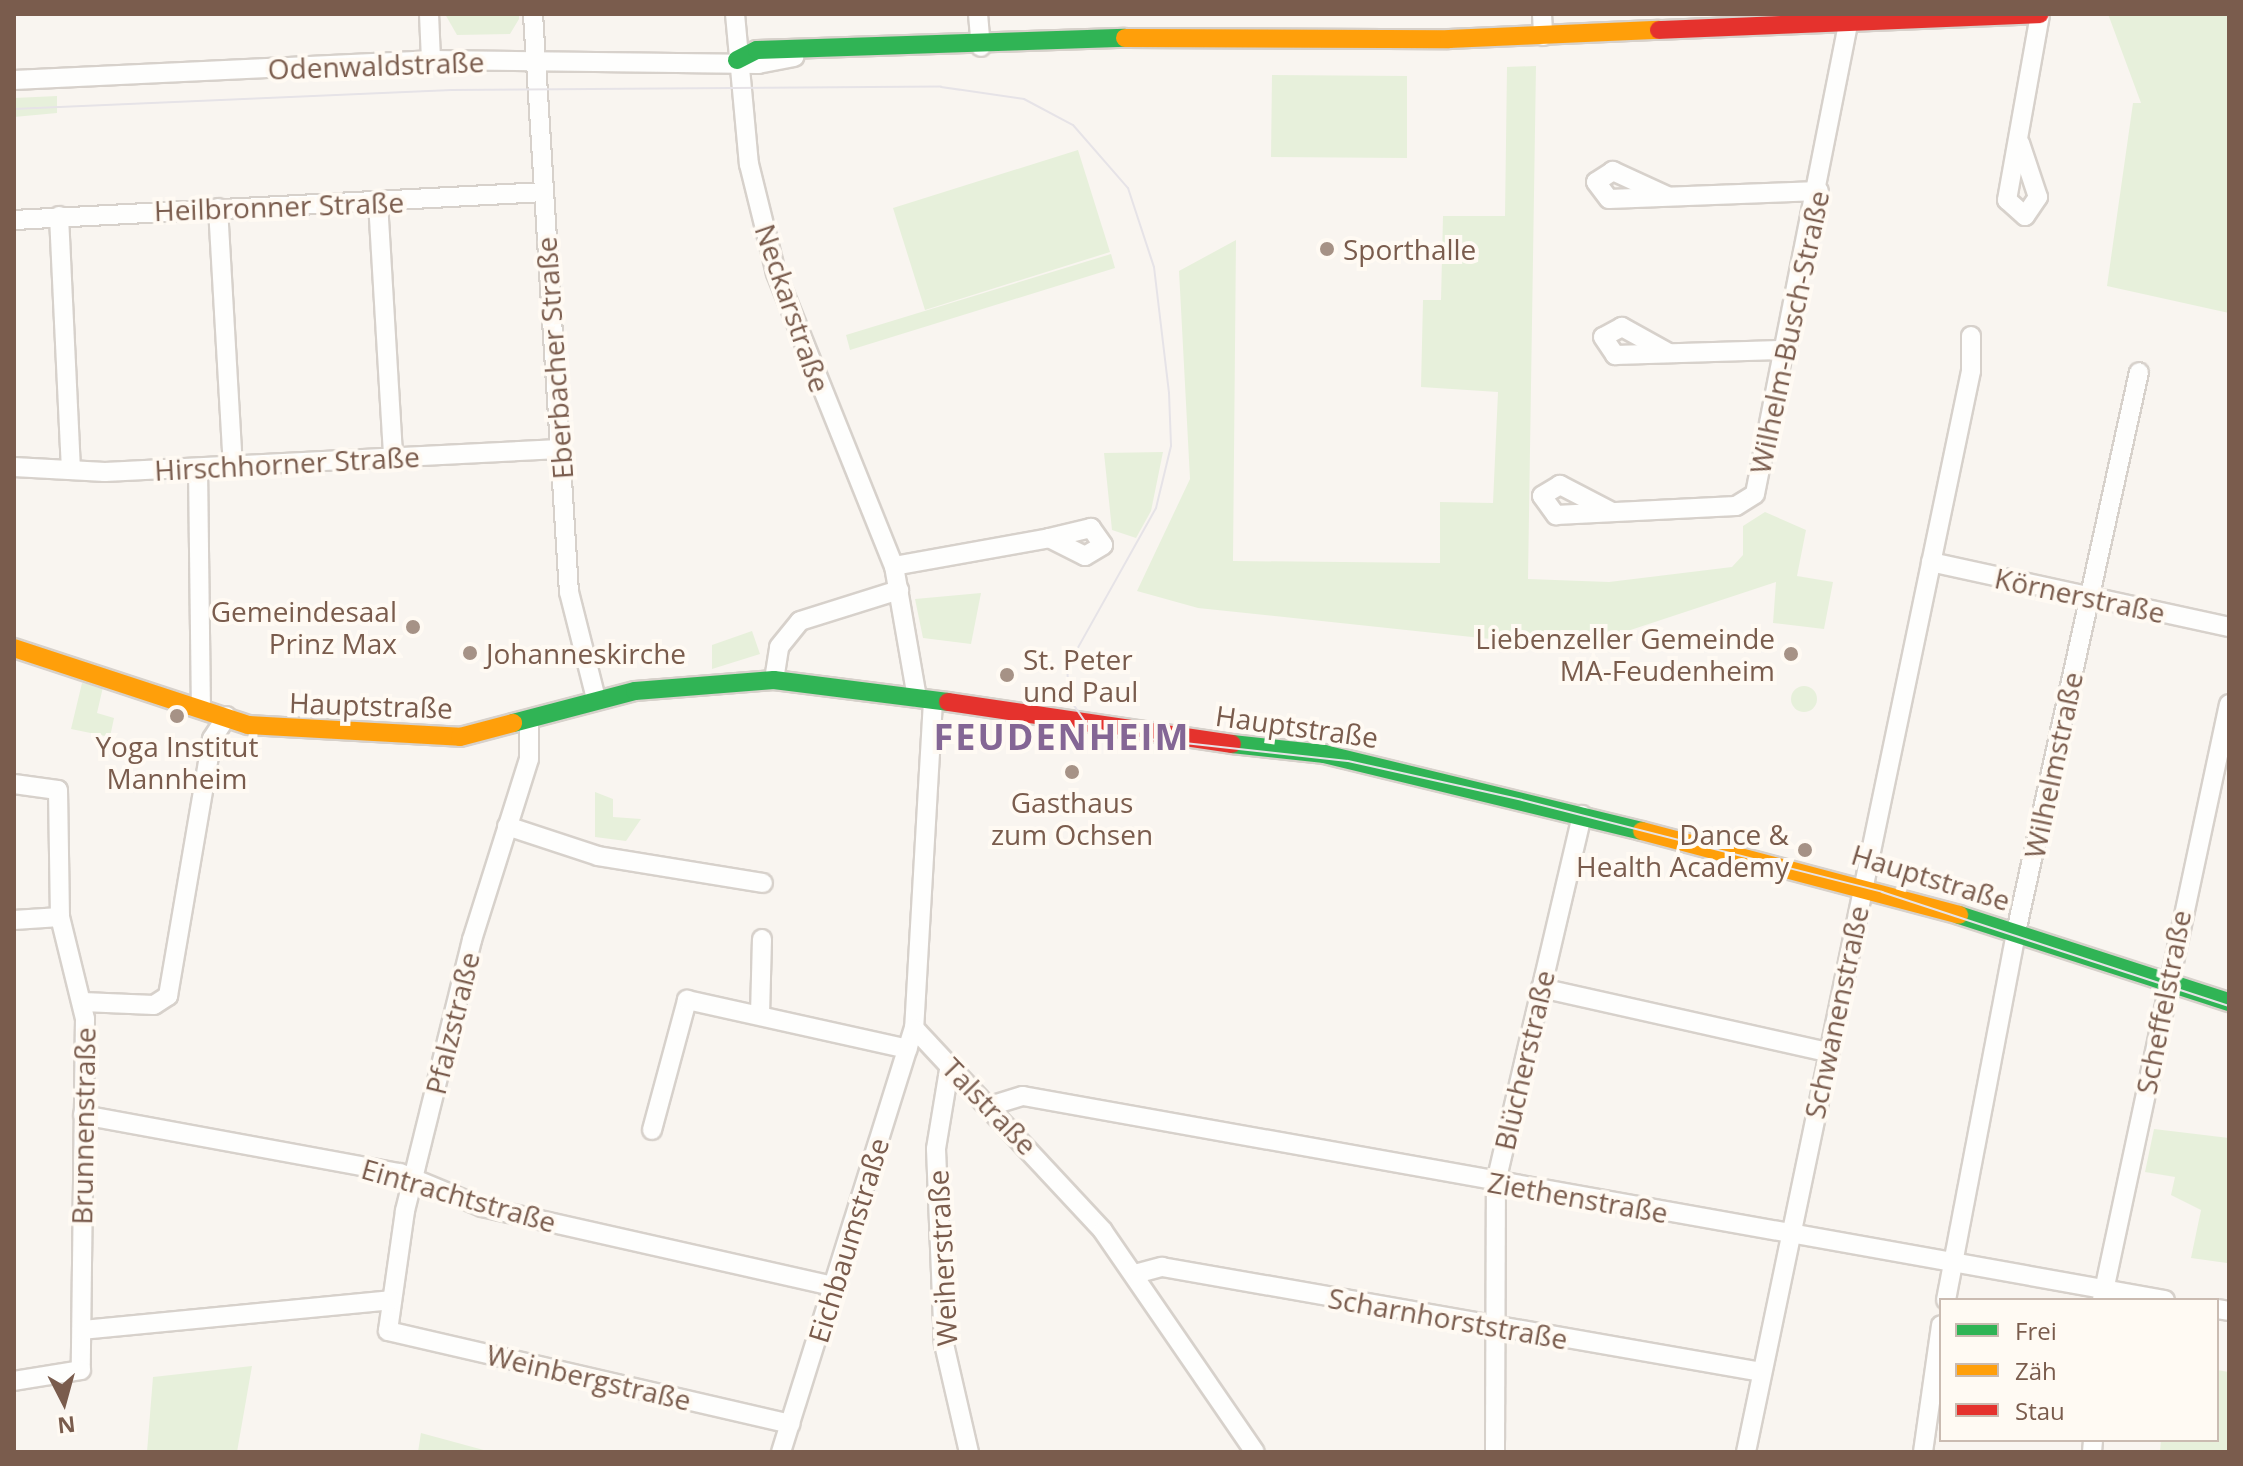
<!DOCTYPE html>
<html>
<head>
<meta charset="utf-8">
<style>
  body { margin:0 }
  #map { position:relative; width:2243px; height:1466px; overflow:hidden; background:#f9f5f0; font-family:"Open Sans",sans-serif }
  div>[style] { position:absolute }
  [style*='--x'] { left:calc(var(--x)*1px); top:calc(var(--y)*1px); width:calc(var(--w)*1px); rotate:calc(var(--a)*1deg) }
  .green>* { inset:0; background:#e7f0db }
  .round { border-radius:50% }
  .roads { filter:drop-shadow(2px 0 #d7d1cb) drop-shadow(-2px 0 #d7d1cb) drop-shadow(0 2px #d7d1cb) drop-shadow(0 -2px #d7d1cb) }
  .street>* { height:18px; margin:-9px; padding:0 9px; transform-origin:9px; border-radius:9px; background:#fefefd }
  .fast>* { height:18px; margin:-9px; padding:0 9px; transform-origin:9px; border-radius:9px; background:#30b455 }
  .slow>* { height:18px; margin:-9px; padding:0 9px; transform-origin:9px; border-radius:9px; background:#ff9f0a }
  .jam>* { height:18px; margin:-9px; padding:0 9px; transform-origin:9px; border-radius:9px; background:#e5322d }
  .tram>* { height:2px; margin:-1px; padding:0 1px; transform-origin:1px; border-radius:1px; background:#e6e3e7 }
  .dots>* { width:22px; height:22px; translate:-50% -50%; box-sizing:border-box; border:4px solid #fffaf3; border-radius:50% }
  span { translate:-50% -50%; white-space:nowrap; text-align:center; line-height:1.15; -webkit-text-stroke:8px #fffaf3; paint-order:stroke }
  .street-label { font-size:28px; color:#7a5c4d }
  .poi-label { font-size:28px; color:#7a5c4d }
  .left { translate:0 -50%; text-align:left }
  .right { translate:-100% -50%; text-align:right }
  .district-label { font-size:36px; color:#846695; font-weight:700; letter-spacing:2px }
  .frame { position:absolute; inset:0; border:16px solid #7a5c4d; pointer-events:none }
  .legend { position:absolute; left:1939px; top:1298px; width:280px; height:144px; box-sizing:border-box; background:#fffaf3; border:2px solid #cabbb1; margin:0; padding:10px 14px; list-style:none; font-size:24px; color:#7a5c4d }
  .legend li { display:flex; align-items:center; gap:16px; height:40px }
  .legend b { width:40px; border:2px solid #cabbb1 }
  .north { position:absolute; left:24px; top:1362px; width:80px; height:80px; -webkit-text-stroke:6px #fffaf3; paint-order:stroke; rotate:174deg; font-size:22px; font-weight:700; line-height:32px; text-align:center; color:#7a5c4d }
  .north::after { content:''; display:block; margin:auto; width:28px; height:36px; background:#7a5c4d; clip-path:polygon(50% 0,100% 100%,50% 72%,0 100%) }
</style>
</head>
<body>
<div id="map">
  <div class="green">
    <div style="clip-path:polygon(445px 14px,519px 14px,519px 19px,510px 34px,457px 35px)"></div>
    <div style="clip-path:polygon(2108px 14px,2229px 14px,2229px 313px,2107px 286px,2133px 103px,2141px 103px)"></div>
    <div style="clip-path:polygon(1536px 66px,1528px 579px,1609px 582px,1732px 567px,1743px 555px,1743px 526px,1765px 512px,1806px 530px,1797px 576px,1833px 582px,1824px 629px,1773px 623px,1776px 582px,1576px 648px,1198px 608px,1137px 591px,1190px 479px,1179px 271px,1236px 240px,1233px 561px,1440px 563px,1440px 502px,1493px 503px,1498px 392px,1421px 387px,1423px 300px,1441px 300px,1443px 216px,1505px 216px,1507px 67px)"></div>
    <div style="clip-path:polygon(1272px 75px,1407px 76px,1407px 158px,1271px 157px)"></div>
    <div style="clip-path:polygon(57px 96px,57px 113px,14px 117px,14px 98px)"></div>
    <div style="clip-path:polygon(1078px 150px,1110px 252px,925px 310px,893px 208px)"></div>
    <div style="clip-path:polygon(1111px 254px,1115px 268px,850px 350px,846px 335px)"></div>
    <div style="clip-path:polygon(1163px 452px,1151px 511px,1136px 538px,1112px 530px,1104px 453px)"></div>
    <div style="clip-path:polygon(981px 593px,971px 644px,923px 638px,915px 599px)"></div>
    <div style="clip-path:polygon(752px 631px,760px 654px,712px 669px,712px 645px)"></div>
    <div style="clip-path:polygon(82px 683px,103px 687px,97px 713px,114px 718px,110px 737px,71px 729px)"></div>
    <div class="round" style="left:1791px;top:686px;width:26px;height:26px"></div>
    <div style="clip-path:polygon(595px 792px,613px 799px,613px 817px,641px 819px,626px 841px,595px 837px)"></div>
    <div style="clip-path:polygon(2154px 1129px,2229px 1138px,2227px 1263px,2191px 1258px,2201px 1210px,2171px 1195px,2175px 1177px,2145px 1172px)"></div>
    <div style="clip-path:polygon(252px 1366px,237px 1452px,147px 1452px,153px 1377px)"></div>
    <div style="clip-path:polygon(2217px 1370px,2229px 1372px,2229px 1452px,2160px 1452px,2161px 1440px,2217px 1440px)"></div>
    <div style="clip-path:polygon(421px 1433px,491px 1452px,418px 1452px)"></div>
  </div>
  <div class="roads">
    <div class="street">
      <div style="--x:429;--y:14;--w:46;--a:87.5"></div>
      <div style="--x:533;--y:14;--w:579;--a:86.44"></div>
      <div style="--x:569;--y:592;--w:110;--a:75.8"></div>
      <div style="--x:735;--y:14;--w:151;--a:84.7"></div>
      <div style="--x:749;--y:164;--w:112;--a:76.1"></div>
      <div style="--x:776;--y:273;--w:316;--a:68.1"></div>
      <div style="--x:894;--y:566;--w:134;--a:80.1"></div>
      <div style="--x:978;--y:14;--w:33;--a:85"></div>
      <div style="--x:1542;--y:14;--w:22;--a:87"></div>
      <div style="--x:14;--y:80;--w:417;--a:-2.7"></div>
      <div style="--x:431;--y:60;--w:327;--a:0.7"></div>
      <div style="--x:758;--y:64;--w:37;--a:-11"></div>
      <div style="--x:2020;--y:143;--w:57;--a:71.6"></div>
      <div style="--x:2038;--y:197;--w:23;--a:124"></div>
      <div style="--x:2025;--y:216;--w:24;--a:-138"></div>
      <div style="--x:2007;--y:200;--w:188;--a:-79.9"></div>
      <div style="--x:1667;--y:196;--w:60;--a:-155.2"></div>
      <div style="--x:1613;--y:171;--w:20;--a:147"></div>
      <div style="--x:1596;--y:182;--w:21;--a:53"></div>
      <div style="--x:1609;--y:199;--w:210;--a:-2.2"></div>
      <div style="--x:378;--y:202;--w:256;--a:86.6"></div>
      <div style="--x:218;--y:208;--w:258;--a:86.7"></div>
      <div style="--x:59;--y:216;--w:254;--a:87.3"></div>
      <div style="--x:14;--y:220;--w:531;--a:-3.02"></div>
      <div style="--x:1669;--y:353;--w:54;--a:-151"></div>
      <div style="--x:1622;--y:327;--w:21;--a:152"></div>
      <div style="--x:1603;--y:337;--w:22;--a:56"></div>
      <div style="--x:1615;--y:355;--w:173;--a:-1.7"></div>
      <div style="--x:14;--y:467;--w:91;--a:3.1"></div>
      <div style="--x:105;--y:472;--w:455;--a:-2.9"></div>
      <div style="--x:198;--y:468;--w:237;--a:89.3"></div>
      <div style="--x:1612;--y:512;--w:59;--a:-152.6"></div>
      <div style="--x:1560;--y:485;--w:21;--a:149"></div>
      <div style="--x:1542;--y:496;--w:24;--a:54"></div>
      <div style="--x:1556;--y:515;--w:180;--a:-2.9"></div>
      <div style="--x:1736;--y:506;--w:22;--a:-32"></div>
      <div style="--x:1755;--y:494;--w:477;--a:-78.8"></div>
      <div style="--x:1931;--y:562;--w:305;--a:12.3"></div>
      <div style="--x:894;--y:566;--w:158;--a:-10.2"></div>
      <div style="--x:1049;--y:538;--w:40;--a:26.6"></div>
      <div style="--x:1085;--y:556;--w:21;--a:-31"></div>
      <div style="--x:1103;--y:545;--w:21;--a:-125"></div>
      <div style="--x:1091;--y:528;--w:43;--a:166.6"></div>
      <div style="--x:774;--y:680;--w:33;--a:-81"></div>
      <div style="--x:779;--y:647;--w:33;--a:-51"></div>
      <div style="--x:800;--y:621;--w:104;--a:-17.4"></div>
      <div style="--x:933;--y:701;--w:328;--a:93.3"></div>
      <div style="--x:914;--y:1028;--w:277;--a:47"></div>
      <div style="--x:1103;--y:1231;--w:268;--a:55.5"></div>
      <div style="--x:529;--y:720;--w:39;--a:90"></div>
      <div style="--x:529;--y:759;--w:190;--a:107.5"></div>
      <div style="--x:472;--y:940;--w:279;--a:103.9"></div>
      <div style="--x:405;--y:1211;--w:121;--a:98.1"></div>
      <div style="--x:388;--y:1331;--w:413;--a:13"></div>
      <div style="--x:14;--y:784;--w:44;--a:7.8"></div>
      <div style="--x:58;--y:790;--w:127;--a:89.1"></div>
      <div style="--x:60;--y:917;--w:105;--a:76.2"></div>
      <div style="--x:85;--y:1019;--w:351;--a:90.7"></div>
      <div style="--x:81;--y:1370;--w:68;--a:170.7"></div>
      <div style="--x:507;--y:826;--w:96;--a:18.2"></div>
      <div style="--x:598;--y:856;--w:167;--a:9.3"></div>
      <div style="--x:14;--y:920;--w:46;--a:-3.7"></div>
      <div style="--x:1541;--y:988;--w:294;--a:12.6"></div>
      <div style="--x:83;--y:1002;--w:71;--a:2.4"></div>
      <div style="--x:154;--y:1005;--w:17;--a:-33"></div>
      <div style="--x:168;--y:996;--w:261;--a:-80.3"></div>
      <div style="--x:212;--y:739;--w:27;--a:-57"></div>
      <div style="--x:760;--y:1015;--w:76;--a:-88.5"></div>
      <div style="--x:950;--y:1064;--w:86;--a:99.4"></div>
      <div style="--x:936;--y:1149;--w:195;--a:87.7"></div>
      <div style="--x:944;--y:1344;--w:111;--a:77"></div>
      <div style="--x:993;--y:1105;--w:31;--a:-17"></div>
      <div style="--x:1023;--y:1096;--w:1160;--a:10.13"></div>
      <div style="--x:83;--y:1115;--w:322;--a:10.4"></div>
      <div style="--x:400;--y:1173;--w:89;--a:22.5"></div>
      <div style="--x:482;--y:1207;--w:360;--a:12.7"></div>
      <div style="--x:652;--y:1130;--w:135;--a:-74.9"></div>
      <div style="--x:687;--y:1000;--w:226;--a:12.5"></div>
      <div style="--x:1135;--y:1274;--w:28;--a:-15"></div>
      <div style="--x:1162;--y:1267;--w:608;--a:9.94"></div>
      <div style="--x:1946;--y:1300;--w:375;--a:-79.2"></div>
      <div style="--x:2016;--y:932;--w:573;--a:-77.61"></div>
      <div style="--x:2102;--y:1300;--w:609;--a:-77.97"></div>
      <div style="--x:2217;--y:1309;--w:12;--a:9"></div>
      <div style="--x:82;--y:1330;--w:311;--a:-5.5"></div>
      <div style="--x:781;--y:1452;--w:444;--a:-72.6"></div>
      <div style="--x:1495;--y:1452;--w:270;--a:-89.8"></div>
      <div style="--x:1496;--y:1182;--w:377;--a:-76.8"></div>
      <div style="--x:1746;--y:1452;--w:1104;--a:-78.24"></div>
      <div style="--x:1971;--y:371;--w:35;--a:-90"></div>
      <div style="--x:1923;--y:1452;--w:128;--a:-81.9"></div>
      <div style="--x:2092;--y:1452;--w:12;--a:-85"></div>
    </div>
    <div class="fast">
      <div style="--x:737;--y:60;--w:22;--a:-27"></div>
      <div style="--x:757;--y:50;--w:368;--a:-1.9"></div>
      <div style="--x:513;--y:723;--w:126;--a:-14.7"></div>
      <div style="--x:635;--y:691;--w:139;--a:-4.5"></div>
      <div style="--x:774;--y:680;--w:175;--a:7.2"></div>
      <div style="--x:1232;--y:744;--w:93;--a:6.2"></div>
      <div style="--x:1324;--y:754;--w:327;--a:13.6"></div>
      <div style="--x:1959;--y:915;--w:284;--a:17.9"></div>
    </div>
    <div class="slow">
      <div style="--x:1125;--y:38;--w:324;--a:0.2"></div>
      <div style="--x:1449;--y:39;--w:210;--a:-2.5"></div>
      <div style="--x:14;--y:648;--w:246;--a:18.2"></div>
      <div style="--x:248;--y:725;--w:212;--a:3.2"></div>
      <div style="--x:460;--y:737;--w:55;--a:-14.8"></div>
      <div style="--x:1642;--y:831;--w:328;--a:14.8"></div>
    </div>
    <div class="jam">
      <div style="--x:1659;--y:30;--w:381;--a:-2.4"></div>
      <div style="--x:948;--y:702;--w:287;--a:8.4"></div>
    </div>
  </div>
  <div class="tram">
    <div style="--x:14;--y:109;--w:437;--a:-2.5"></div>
    <div style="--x:451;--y:90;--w:490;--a:-0.4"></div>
    <div style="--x:941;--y:87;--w:84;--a:8.2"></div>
    <div style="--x:1024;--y:99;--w:55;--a:28"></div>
    <div style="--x:1073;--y:125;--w:84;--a:48.9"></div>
    <div style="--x:1128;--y:188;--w:83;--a:71.8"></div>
    <div style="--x:1154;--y:267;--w:127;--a:83.2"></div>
    <div style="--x:1169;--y:393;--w:53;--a:87.8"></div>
    <div style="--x:1171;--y:446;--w:64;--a:103.6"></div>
    <div style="--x:1156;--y:508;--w:182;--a:119.2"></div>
    <div style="--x:1067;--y:667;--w:31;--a:86"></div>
    <div style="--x:1069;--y:698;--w:30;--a:56"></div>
    <div style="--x:1086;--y:723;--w:29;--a:25"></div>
    <div style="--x:1112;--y:735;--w:237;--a:6.3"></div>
    <div style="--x:1348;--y:761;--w:178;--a:12.6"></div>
    <div style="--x:1522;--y:800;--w:372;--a:14.3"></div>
    <div style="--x:1882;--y:892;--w:365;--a:18.2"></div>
  </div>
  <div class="dots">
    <div style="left:1327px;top:249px;background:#a69286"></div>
    <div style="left:413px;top:627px;background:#a69286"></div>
    <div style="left:470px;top:653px;background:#a69286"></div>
    <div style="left:1791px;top:654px;background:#a69286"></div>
    <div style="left:1007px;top:675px;background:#a69286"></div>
    <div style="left:177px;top:716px;background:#a69286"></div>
    <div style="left:1072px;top:772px;background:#a69286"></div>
    <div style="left:1805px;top:850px;background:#a69286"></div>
  </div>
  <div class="street-label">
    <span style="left:376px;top:65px;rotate:-2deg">Odenwaldstraße</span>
    <span style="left:279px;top:206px;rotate:-2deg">Heilbronner Straße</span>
    <span style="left:793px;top:308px;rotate:71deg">Neckarstraße</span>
    <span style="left:1789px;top:332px;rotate:-78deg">Wilhelm-Busch-Straße</span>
    <span style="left:554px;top:358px;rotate:-94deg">Eberbacher Straße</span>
    <span style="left:287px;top:463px;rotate:-3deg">Hirschhorner Straße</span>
    <span style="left:2080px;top:595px;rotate:12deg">Körnerstraße</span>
    <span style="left:371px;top:705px;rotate:2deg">Hauptstraße</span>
    <span style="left:1297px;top:726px;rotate:8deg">Hauptstraße</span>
    <span style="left:2053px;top:765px;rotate:-78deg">Wilhelmstraße</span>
    <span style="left:1931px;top:877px;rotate:17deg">Hauptstraße</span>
    <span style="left:2163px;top:1002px;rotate:-79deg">Scheffelstraße</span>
    <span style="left:1836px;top:1012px;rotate:-78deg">Schwanenstraße</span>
    <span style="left:452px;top:1023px;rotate:-76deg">Pfalzstraße</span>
    <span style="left:1524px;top:1060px;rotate:-77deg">Blücherstraße</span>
    <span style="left:990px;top:1106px;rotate:46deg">Talstraße</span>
    <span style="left:83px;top:1126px;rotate:-89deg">Brunnenstraße</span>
    <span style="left:459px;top:1195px;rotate:16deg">Eintrachtstraße</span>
    <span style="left:1578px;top:1197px;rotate:10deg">Ziethenstraße</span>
    <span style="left:848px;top:1240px;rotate:-73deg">Eichbaumstraße</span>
    <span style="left:942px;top:1258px;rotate:-93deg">Weiherstraße</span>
    <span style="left:1448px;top:1318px;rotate:10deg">Scharnhorststraße</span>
    <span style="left:589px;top:1377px;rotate:13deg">Weinbergstraße</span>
  </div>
  <div class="poi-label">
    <span class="left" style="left:1343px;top:249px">Sporthalle</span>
    <span class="right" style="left:397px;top:627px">Gemeindesaal<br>Prinz Max</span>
    <span class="right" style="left:1775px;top:654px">Liebenzeller Gemeinde<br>MA-Feudenheim</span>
    <span class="left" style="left:486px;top:653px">Johanneskirche</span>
    <span class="left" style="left:1023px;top:675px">St. Peter<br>und Paul</span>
    <span style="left:177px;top:762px">Yoga Institut<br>Mannheim</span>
    <span style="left:1072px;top:818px">Gasthaus<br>zum Ochsen</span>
    <span class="right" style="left:1789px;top:850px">Dance &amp;<br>Health Academy</span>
  </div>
  <div class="district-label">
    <span style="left:1062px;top:737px">FEUDENHEIM</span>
  </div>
  <div class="frame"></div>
  <ul class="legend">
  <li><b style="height:10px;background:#30b455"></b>Frei</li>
  <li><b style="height:10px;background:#ff9f0a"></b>Zäh</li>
  <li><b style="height:10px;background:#e5322d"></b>Stau</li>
  </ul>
  <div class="north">N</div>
</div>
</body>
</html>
